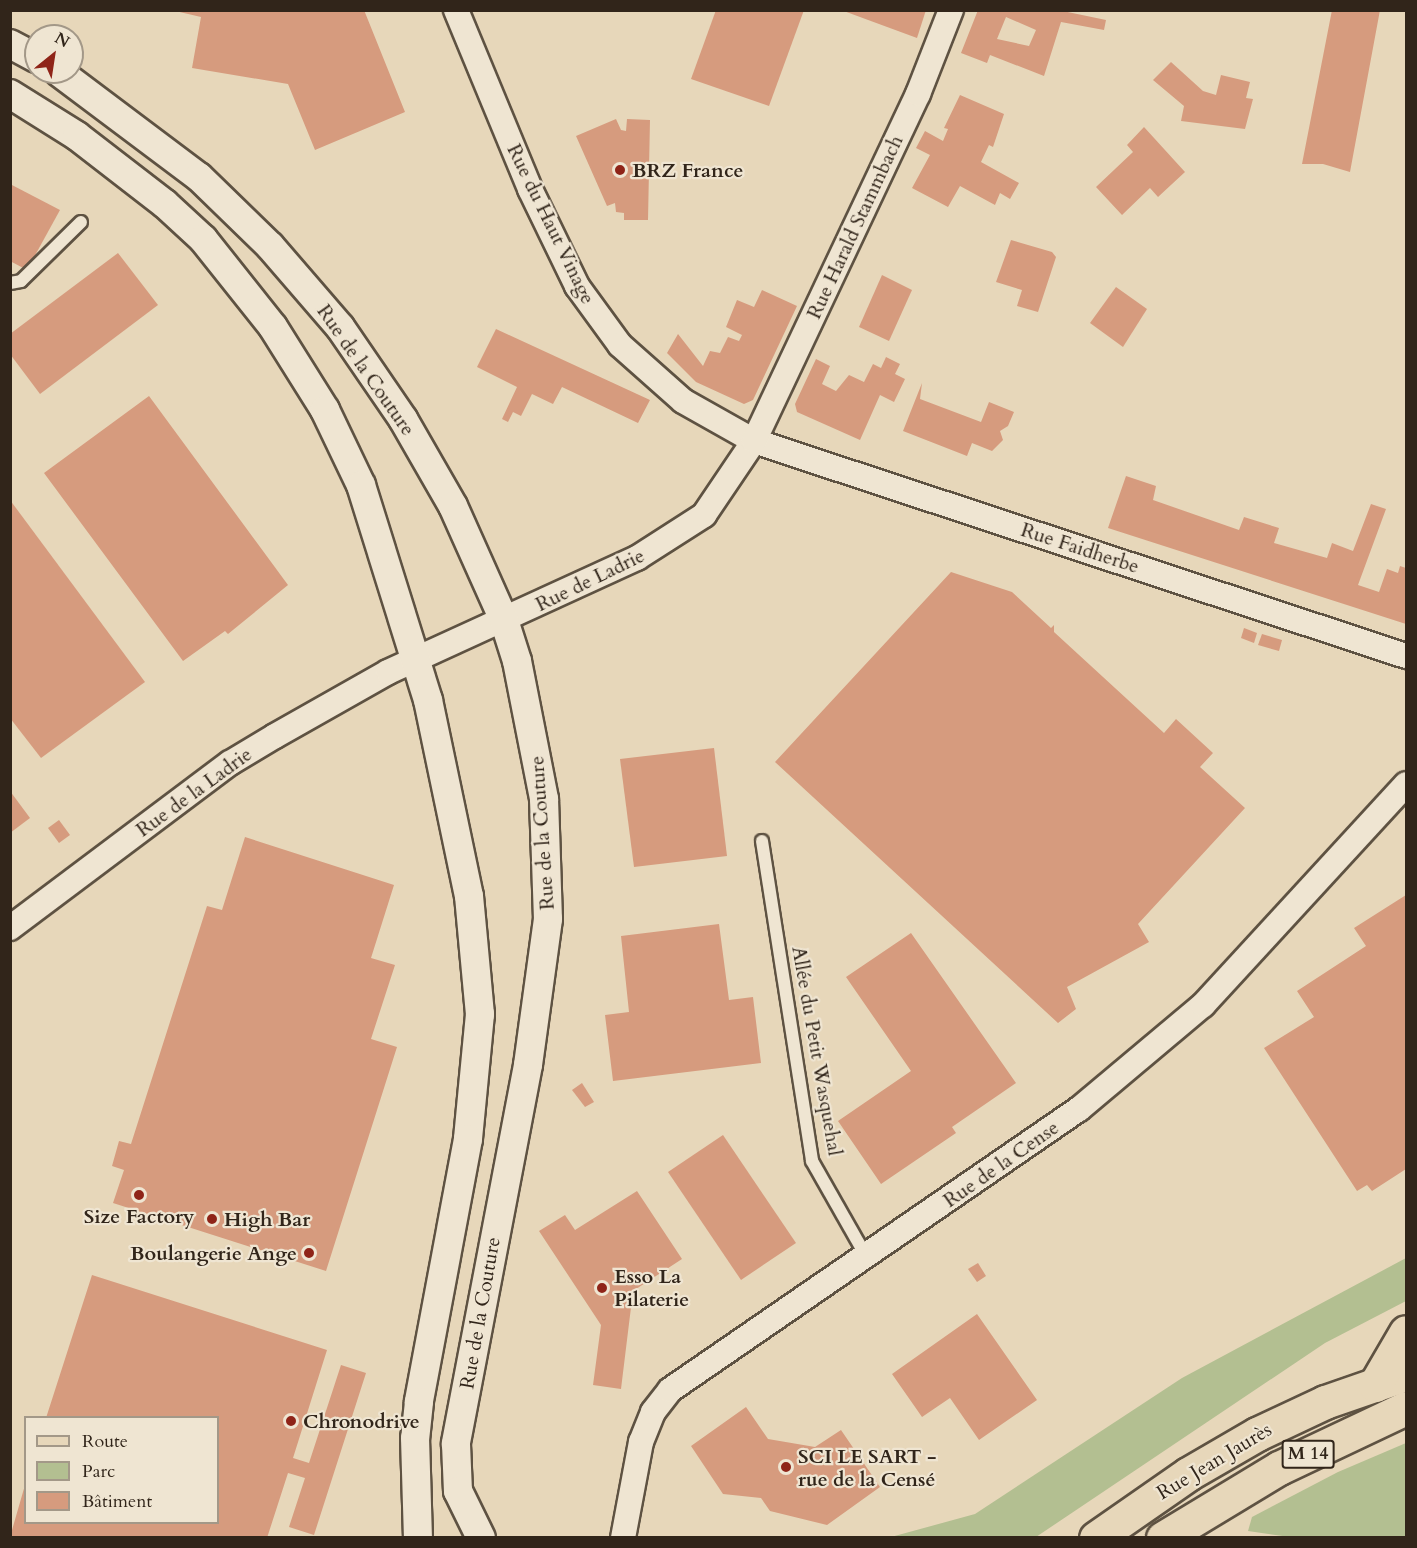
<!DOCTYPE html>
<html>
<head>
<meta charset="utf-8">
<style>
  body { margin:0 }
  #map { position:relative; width:1417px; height:1548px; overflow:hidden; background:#e7d7ba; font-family:Cardo,serif }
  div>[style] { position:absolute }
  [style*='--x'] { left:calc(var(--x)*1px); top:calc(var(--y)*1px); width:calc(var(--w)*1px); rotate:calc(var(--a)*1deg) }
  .green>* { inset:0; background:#b3bf91 }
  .building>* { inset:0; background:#d69b7e }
  .roads { filter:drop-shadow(2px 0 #5e5242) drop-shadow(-2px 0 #5e5242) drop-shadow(0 2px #5e5242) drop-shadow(0 -2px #5e5242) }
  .service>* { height:12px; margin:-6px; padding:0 6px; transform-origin:6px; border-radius:6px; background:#efe5d2 }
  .minor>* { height:24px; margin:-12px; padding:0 12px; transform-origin:12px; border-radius:12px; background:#efe5d2 }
  .tertiary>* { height:28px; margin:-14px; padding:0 14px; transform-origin:14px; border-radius:14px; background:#efe5d2 }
  .primary>* { height:33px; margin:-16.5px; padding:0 16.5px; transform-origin:16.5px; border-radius:16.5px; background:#e7d7ba }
  .motorway>* { height:33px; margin:-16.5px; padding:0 16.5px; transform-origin:16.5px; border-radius:16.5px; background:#e7d7ba }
  .dots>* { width:16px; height:16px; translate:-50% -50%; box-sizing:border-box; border:3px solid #efe5d2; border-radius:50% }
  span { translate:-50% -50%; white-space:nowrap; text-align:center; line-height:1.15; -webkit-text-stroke:4.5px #efe5d2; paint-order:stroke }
  .shield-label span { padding:2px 4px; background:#efe5d2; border:2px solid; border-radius:4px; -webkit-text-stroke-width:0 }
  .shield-label { font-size:18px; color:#31251a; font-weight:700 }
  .poi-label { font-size:20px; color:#31251a; font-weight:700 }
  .left { translate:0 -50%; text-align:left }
  .right { translate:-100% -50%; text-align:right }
  .street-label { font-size:20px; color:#31251a }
  .frame { position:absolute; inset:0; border:12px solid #31251a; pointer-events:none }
  .legend { position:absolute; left:24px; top:1416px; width:195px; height:108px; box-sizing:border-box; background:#efe5d2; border:2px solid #a39888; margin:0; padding:8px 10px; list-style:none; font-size:18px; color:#31251a }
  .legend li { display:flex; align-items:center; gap:12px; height:30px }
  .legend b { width:30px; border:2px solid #a39888 }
  .north { position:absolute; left:24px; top:24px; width:60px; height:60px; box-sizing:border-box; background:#efe5d2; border:2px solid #a39888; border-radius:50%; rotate:30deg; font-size:16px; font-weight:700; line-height:24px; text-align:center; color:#31251a }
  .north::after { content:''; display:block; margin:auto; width:21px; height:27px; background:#8f2418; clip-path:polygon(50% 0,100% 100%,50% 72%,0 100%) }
</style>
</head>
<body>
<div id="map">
  <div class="green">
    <div style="clip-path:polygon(1406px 1258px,1406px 1301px,1325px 1343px,1036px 1537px,891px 1537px,975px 1514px,1182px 1378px)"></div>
    <div style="clip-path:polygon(1406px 1443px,1406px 1537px,1297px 1538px,1248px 1531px,1252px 1517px,1338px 1472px)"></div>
  </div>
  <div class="building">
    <div style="clip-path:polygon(171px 10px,364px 10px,405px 112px,315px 150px,288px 84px,192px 68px,201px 17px)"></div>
    <div style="clip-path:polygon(716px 10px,804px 10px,769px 106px,691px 79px)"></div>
    <div style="clip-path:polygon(841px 10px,926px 10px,917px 38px)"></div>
    <div style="clip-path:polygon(evenodd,978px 10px,1058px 10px,1106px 20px,1104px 30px,1061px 22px,1044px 76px,990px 55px,987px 63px,961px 53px,978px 10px,1006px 17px,1036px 30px,1029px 46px,997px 39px,1006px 17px)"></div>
    <div style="clip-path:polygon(1332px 10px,1380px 10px,1350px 172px,1323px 164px,1302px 164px)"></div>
    <div style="clip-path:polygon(1171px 62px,1203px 91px,1216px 95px,1221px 75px,1250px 82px,1246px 98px,1253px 99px,1245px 129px,1181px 121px,1184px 106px,1153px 80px)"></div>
    <div style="clip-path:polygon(960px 95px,1004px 114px,993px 147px,989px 145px,981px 162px,1019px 183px,1010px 199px,1000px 193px,995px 205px,960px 186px,948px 207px,912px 188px,930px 155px,916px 148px,925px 131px,943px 141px,948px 129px,944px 128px)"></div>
    <div style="clip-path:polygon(616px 119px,621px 130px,626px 131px,627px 119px,650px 120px,648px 220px,624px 220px,624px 213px,616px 212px,615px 203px,607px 206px,576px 136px)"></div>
    <div style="clip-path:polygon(1144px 127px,1185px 172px,1158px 197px,1150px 188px,1122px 215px,1096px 187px,1133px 152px,1127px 145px)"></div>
    <div style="clip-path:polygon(10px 184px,60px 210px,27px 270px,10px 261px)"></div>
    <div style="clip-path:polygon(1011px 240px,1052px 252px,1056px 257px,1038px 312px,1017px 306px,1022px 290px,996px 282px)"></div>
    <div style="clip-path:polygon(118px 253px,158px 305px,40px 394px,10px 354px,10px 334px)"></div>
    <div style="clip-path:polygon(882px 275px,912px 290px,889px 341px,859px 327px)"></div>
    <div style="clip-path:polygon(1116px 287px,1147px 309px,1123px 347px,1090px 323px)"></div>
    <div style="clip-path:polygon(762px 290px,797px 306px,753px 400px,744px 404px,696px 382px,667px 353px,678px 334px,703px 366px,710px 351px,720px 353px,728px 337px,739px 341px,742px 335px,726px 327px,737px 300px,754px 307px)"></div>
    <div style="clip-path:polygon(496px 329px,650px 400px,638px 423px,562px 387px,553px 404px,532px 394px,521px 416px,513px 412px,508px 422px,502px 419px,517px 387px,477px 367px)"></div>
    <div style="clip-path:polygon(886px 357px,900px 364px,895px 374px,905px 379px,894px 402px,880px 395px,860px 440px,797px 412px,795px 404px,816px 359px,830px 366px,822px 384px,836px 391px,849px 375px,864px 382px,873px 364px,881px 368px)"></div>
    <div style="clip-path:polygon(922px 383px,920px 399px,981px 422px,989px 402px,1014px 412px,1008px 426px,1000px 431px,1003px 440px,992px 451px,972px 443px,967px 456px,903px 431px)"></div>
    <div style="clip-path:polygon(149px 396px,288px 585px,228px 634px,225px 631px,183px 661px,44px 473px)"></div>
    <div style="clip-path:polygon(1126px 476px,1156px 486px,1153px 500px,1239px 530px,1244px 517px,1279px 528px,1274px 543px,1327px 558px,1332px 543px,1353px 551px,1371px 504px,1386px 509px,1358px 585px,1379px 592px,1387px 569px,1398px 573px,1400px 566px,1406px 568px,1406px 624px,1108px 528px)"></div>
    <div style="clip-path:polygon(10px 500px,145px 682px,41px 758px,10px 718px)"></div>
    <div style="clip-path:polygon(951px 572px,1012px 592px,1051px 628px,1054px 625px,1054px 632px,1164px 733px,1176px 719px,1213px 753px,1200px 767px,1245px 808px,1138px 924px,1149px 942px,1067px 987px,1076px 1009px,1058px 1023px,775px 762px)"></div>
    <div style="clip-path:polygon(1244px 628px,1257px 633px,1254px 643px,1241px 638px)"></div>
    <div style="clip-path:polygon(1262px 634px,1282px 640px,1279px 651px,1258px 645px)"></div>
    <div style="clip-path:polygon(714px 748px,727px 856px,634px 867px,620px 759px)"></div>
    <div style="clip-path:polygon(10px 791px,30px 818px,10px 833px)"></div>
    <div style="clip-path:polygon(59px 820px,70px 835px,59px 843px,48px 828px)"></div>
    <div style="clip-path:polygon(245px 837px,394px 885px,371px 958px,395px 965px,371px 1039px,397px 1047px,326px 1271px,113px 1203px,124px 1170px,112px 1166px,119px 1141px,131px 1144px,207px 906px,222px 910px)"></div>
    <div style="clip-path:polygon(1406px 895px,1406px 1169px,1372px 1191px,1367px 1185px,1357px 1191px,1264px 1048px,1314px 1017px,1297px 991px,1366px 946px,1354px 928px)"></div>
    <div style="clip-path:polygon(719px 924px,729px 1000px,753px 997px,761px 1063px,613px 1081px,605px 1015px,629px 1012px,621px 936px)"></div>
    <div style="clip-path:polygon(911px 933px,1016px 1083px,952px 1127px,956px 1133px,881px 1184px,838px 1121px,911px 1071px,846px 977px)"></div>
    <div style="clip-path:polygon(582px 1083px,594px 1102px,585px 1107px,572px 1090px)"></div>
    <div style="clip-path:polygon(723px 1135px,796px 1243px,741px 1280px,668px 1172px)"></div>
    <div style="clip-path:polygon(637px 1191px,682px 1259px,633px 1291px,621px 1389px,593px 1385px,601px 1325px,539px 1231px,565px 1215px,575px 1230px)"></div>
    <div style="clip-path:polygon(978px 1263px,986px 1276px,977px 1282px,968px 1269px)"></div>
    <div style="clip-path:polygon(92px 1275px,327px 1350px,293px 1458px,309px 1463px,341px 1365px,366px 1373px,314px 1535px,289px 1527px,305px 1478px,288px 1473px,267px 1538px,10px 1537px,25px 1485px,26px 1522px,218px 1522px,218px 1418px,46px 1418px)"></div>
    <div style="clip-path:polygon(977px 1314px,1037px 1400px,979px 1440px,950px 1398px,922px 1417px,892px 1374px)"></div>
    <div style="clip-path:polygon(746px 1407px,768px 1439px,815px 1447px,841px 1430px,880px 1487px,827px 1525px,770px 1511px,761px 1498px,723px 1494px,691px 1446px)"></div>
  </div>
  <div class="roads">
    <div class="service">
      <div style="--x:10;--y:283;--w:11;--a:-10"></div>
      <div style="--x:21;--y:281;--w:84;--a:-44.5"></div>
      <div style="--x:762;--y:841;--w:324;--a:81.1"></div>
      <div style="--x:812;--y:1161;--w:109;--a:60.4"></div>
    </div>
    <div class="minor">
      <div style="--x:456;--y:10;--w:194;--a:67.5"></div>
      <div style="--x:530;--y:189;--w:108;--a:64.1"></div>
      <div style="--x:577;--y:286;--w:73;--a:53.9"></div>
      <div style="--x:620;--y:345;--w:84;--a:41.6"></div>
      <div style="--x:683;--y:401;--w:81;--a:29.4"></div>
      <div style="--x:754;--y:441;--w:687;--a:18.25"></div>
      <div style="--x:10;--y:928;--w:275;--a:-36.9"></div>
      <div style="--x:230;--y:763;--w:52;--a:-31"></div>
      <div style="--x:275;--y:736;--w:130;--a:-29.5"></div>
      <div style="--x:388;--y:672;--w:274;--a:-24.6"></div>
      <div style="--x:637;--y:558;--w:80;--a:-32.7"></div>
      <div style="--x:704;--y:515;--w:89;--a:-56"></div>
      <div style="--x:754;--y:441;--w:384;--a:-64.7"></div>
      <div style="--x:918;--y:94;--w:90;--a:-68.6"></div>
      <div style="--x:623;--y:1538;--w:98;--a:-79.4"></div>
      <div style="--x:641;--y:1442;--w:32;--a:-68"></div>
      <div style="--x:653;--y:1412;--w:28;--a:-52"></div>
      <div style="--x:670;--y:1390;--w:496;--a:-34.5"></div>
      <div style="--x:1079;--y:1109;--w:162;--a:-40"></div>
      <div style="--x:1203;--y:1005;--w:300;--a:-47.4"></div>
    </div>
    <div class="tertiary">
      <div style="--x:10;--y:44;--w:30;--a:28"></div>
      <div style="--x:59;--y:72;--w:175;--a:36.9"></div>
      <div style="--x:199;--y:177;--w:99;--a:44.2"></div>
      <div style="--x:270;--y:246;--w:107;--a:49.2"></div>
      <div style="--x:340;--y:327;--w:112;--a:55.6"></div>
      <div style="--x:403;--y:419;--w:100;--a:60.1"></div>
      <div style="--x:453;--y:506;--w:125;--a:65.9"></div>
      <div style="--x:504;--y:620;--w:43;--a:72.4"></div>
      <div style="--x:517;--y:661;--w:141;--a:78.9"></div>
      <div style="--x:544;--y:799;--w:120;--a:88.1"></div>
      <div style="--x:548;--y:919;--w:147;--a:97.8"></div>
      <div style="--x:528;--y:1065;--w:386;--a:100.8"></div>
      <div style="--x:456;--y:1444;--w:47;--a:87.6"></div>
      <div style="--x:458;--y:1491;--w:52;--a:63.9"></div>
      <div style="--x:10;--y:94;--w:79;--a:32.1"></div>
      <div style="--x:77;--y:136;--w:111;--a:37.7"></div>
      <div style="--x:165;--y:204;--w:52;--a:42.6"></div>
      <div style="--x:203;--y:239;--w:112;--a:51.5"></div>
      <div style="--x:273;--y:327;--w:98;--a:57.9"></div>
      <div style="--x:325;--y:410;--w:83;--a:64.4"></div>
      <div style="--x:361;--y:485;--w:225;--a:72.7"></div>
      <div style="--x:428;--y:700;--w:200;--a:78.2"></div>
      <div style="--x:469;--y:896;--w:119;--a:84.7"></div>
      <div style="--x:480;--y:1014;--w:126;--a:95.5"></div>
      <div style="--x:468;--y:1139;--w:268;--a:100.6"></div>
      <div style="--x:419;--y:1402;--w:36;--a:96"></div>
      <div style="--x:415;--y:1438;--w:100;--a:88.3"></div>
    </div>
    <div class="primary">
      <div style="--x:1096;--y:1538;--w:112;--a:-34.8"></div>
      <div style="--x:1188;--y:1474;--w:80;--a:-30.1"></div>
      <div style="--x:1257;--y:1434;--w:75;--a:-25.2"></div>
      <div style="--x:1325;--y:1402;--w:86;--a:-19.1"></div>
      <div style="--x:1163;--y:1538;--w:135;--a:-31.1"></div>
      <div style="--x:1279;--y:1468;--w:140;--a:-25.3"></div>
    </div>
    <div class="motorway">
      <div style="--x:1375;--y:1385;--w:61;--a:-59.7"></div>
    </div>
  </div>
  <div class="dots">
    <div style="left:620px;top:170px;background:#8f2418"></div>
    <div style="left:139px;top:1195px;background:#8f2418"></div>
    <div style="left:212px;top:1219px;background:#8f2418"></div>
    <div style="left:309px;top:1253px;background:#8f2418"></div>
    <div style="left:602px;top:1288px;background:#8f2418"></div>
    <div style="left:291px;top:1421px;background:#8f2418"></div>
    <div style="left:786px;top:1467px;background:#8f2418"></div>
  </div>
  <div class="shield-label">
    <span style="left:1308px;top:1454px">M 14</span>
  </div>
  <div class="poi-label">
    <span class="left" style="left:632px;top:170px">BRZ France</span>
    <span style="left:139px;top:1216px">Size Factory</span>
    <span class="left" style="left:224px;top:1219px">High Bar</span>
    <span class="right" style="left:297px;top:1253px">Boulangerie Ange</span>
    <span class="left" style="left:614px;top:1288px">Esso La<br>Pilaterie</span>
    <span class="left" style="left:303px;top:1421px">Chronodrive</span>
    <span class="left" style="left:798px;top:1468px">SCI LE SART -<br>rue de la Censé</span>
  </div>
  <div class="street-label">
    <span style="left:551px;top:224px;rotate:64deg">Rue du Haut Vinage</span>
    <span style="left:855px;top:227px;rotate:-65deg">Rue Harald Stammbach</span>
    <span style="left:366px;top:370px;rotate:55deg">Rue de la Couture</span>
    <span style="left:1080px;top:548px;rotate:18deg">Rue Faidherbe</span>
    <span style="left:590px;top:580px;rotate:-26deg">Rue de Ladrie</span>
    <span style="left:194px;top:792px;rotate:-36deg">Rue de la Ladrie</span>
    <span style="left:542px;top:833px;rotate:-94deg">Rue de la Couture</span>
    <span style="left:817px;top:1051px;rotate:80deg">Allée du Petit Wasquehal</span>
    <span style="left:1001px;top:1164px;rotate:-35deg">Rue de la Cense</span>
    <span style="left:480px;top:1313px;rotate:-80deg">Rue de la Couture</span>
    <span style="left:1214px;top:1461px;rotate:-31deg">Rue Jean Jaurès</span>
  </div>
  <div class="frame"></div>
  <ul class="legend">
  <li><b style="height:8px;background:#e7d7ba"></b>Route</li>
  <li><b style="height:16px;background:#b3bf91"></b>Parc</li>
  <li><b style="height:16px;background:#d69b7e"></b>Bâtiment</li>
  </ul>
  <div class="north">N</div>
</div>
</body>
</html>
